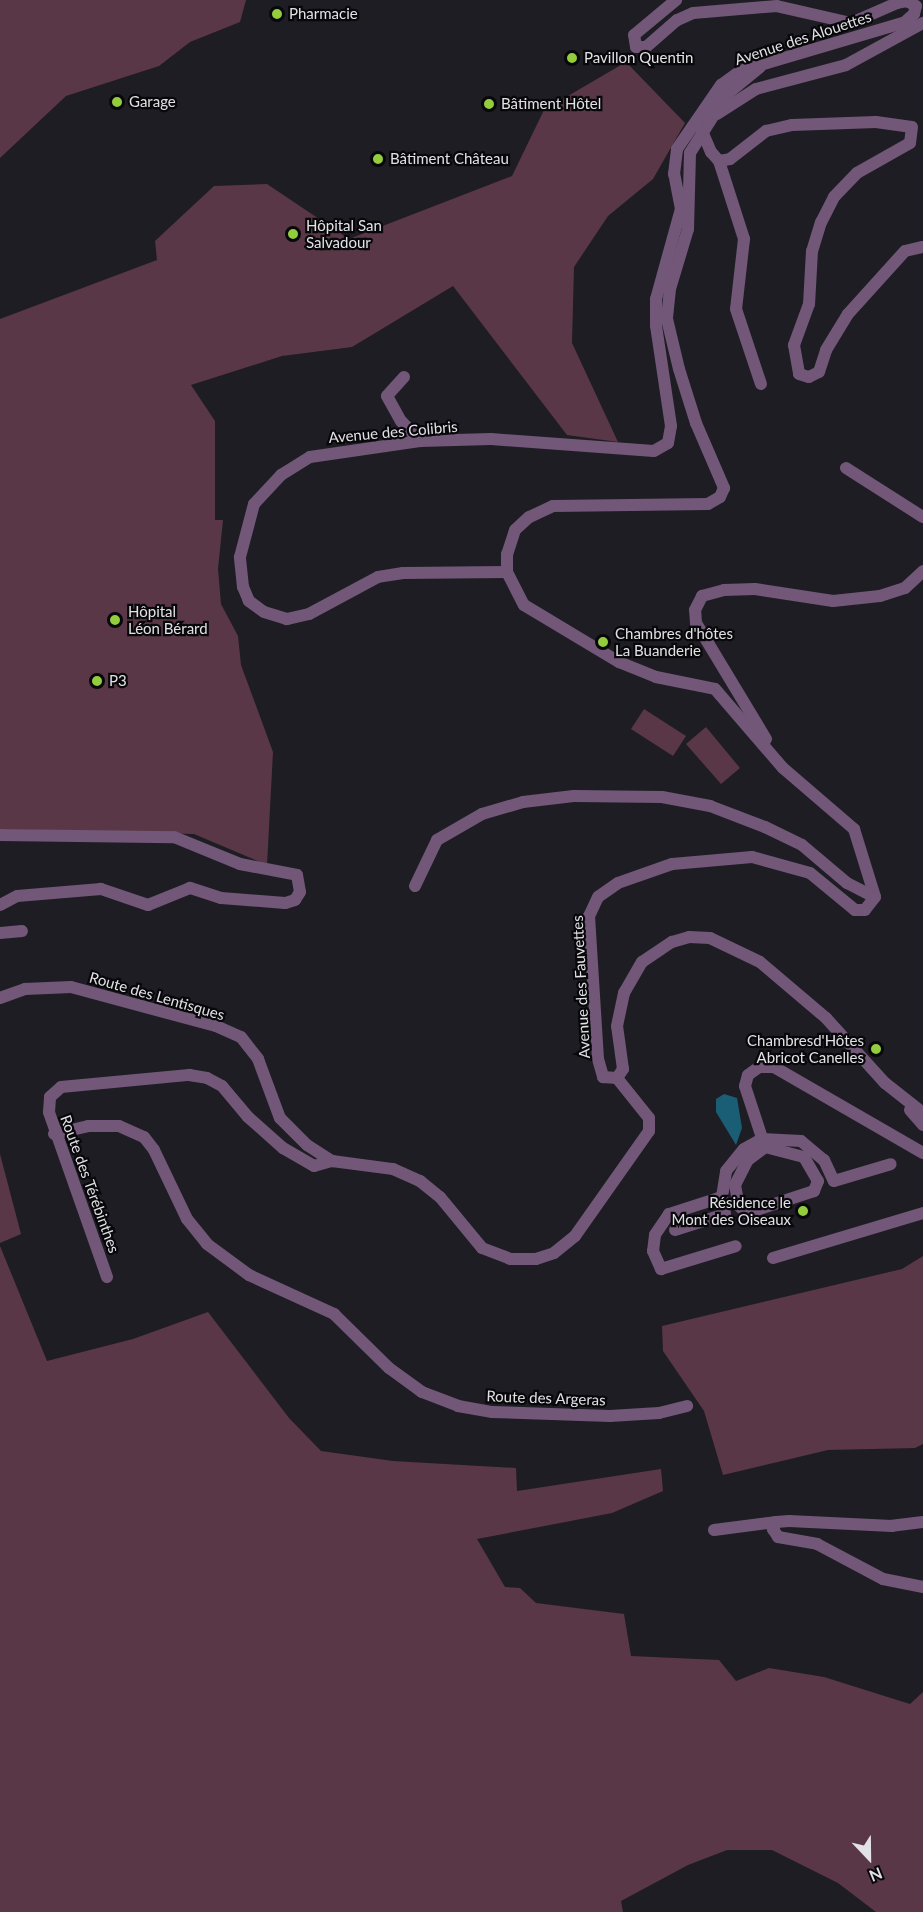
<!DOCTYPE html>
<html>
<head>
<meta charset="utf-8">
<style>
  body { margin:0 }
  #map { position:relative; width:923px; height:1912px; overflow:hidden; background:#1e1d24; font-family:Lato,sans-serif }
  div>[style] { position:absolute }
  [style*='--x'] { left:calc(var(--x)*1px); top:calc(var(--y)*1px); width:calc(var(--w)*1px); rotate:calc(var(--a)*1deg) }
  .green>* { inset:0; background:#593746 }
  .water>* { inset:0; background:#195e75 }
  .minor>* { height:12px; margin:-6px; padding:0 6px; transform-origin:6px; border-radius:6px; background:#725778 }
  .dots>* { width:16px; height:16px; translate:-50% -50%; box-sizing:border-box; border:3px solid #08080b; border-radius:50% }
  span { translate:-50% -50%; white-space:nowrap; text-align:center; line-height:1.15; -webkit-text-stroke:4.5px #08080b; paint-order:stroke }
  .poi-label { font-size:15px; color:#e2e1e6 }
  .left { translate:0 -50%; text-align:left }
  .right { translate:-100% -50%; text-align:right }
  .street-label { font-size:15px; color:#e2e1e6 }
  .north { position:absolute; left:839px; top:1828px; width:60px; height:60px; -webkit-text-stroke:4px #08080b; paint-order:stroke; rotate:158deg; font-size:16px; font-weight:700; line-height:24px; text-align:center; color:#e2e1e6 }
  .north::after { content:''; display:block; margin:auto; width:21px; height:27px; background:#e2e1e6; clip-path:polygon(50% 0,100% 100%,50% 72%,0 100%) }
</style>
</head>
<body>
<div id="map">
  <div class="green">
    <div style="clip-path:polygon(0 0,246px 0,240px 22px,190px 42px,159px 66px,66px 96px,0 158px)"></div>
    <div style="clip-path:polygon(626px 62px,685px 123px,653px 179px,608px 216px,574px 267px,572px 343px,618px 442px,567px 435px,453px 286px,352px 347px,282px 356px,191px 385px,215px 421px,215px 520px,223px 520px,218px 569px,221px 604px,238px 636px,241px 665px,273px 752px,267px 865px,194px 834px,0 829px,0 319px,157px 260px,155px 241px,214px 186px,267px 184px,349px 239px,512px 176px,544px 110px)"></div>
    <div style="clip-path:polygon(644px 709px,686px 736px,673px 756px,631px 729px)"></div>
    <div style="clip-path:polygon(706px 727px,740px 768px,721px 784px,686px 744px)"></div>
    <div style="clip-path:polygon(0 1154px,21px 1234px,0 1243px)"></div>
    <div style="clip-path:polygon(0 1246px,47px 1361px,133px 1339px,208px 1312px,289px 1418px,321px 1451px,393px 1461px,516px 1468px,517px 1491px,661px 1469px,663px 1491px,612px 1513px,477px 1539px,505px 1587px,520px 1588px,536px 1603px,624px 1614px,631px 1656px,719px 1660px,736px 1681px,769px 1668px,824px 1677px,910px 1704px,923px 1692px,923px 1912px,876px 1912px,838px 1883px,772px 1850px,727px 1850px,688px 1865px,621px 1901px,623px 1912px,0 1912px)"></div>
    <div style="clip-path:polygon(923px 1256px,923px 1444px,915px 1448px,828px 1450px,723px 1475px,704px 1411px,663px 1351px,662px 1326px,902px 1269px)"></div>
  </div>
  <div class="water">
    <div style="clip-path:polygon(724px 1094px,737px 1098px,742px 1128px,736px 1145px,716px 1112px,716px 1099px)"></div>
  </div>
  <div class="minor">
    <div style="--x:760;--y:67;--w:43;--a:140.7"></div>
    <div style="--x:727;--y:94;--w:70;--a:122.1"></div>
    <div style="--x:690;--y:153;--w:76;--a:91.5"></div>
    <div style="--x:688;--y:229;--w:63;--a:106.7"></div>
    <div style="--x:670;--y:289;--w:30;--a:96"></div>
    <div style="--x:667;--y:319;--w:51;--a:76.5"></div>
    <div style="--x:679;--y:369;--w:57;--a:72.5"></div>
    <div style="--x:696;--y:423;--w:71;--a:66.7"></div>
    <div style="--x:724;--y:488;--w:10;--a:114"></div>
    <div style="--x:720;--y:497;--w:14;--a:150"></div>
    <div style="--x:708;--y:504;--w:155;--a:179.3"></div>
    <div style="--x:553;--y:506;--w:26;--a:155"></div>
    <div style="--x:529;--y:517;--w:19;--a:137"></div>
    <div style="--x:515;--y:530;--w:25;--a:108"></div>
    <div style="--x:507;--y:554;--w:18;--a:90"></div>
    <div style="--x:507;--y:572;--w:37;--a:63"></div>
    <div style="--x:524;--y:605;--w:111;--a:31"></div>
    <div style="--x:619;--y:662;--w:40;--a:22"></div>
    <div style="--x:656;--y:677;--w:60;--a:11.5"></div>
    <div style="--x:715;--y:689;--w:104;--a:49.3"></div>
    <div style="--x:783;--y:768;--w:94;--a:40.7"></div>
    <div style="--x:854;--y:829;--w:71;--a:72.8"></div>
    <div style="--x:717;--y:114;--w:46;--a:-32.7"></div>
    <div style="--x:756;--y:89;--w:93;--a:-14.9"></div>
    <div style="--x:846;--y:65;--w:88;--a:-28.6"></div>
    <div style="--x:702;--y:131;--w:23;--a:67"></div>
    <div style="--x:711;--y:152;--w:12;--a:48"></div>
    <div style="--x:719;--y:161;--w:11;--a:-10"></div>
    <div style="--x:730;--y:159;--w:46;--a:-37.9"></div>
    <div style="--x:766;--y:131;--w:27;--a:-13"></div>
    <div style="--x:792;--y:125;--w:84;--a:-2"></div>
    <div style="--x:876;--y:122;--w:36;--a:8"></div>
    <div style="--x:912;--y:127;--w:16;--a:97"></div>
    <div style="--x:910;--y:143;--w:61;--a:150.5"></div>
    <div style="--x:857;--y:173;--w:33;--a:134"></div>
    <div style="--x:834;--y:197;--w:28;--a:117"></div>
    <div style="--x:821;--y:222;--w:30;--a:107"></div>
    <div style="--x:812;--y:251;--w:53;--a:93.2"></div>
    <div style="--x:809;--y:304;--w:44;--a:110.1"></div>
    <div style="--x:794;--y:345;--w:29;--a:80"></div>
    <div style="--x:799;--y:374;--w:10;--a:17"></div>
    <div style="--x:809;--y:377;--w:11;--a:-27"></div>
    <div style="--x:819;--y:372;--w:23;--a:-72"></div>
    <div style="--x:826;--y:350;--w:42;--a:-58.6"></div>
    <div style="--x:848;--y:314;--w:85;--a:-47.9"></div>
    <div style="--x:905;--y:251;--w:18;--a:-13"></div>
    <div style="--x:719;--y:161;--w:82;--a:72.2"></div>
    <div style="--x:744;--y:239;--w:70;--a:96.5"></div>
    <div style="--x:736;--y:309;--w:79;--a:71.6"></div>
    <div style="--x:404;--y:377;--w:25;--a:132"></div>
    <div style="--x:387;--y:396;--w:29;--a:61"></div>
    <div style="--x:401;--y:421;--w:28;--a:46"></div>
    <div style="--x:846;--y:468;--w:91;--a:32.5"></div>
    <div style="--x:507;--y:572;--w:104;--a:179.4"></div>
    <div style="--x:403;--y:573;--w:25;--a:171"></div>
    <div style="--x:378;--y:577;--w:78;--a:151.8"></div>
    <div style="--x:309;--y:614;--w:23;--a:167"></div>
    <div style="--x:287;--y:619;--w:24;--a:-163"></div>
    <div style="--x:264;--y:612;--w:19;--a:-144"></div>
    <div style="--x:249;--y:601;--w:15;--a:-113"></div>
    <div style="--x:243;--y:587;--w:30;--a:-96"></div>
    <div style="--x:240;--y:557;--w:55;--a:-75.2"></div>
    <div style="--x:254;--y:504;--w:40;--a:-47"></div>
    <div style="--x:281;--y:475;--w:34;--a:-32"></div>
    <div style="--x:310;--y:457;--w:111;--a:-8.3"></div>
    <div style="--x:420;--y:441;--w:71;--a:-1.6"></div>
    <div style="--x:491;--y:439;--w:163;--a:4.2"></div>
    <div style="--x:654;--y:451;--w:16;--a:-30"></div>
    <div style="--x:668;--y:443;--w:17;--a:-80"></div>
    <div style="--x:671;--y:426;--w:101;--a:-98.5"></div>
    <div style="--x:656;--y:326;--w:27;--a:-90"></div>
    <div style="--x:656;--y:299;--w:93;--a:-74.5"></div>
    <div style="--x:681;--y:209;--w:36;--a:-101"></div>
    <div style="--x:674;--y:174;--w:25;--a:-83"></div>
    <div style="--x:677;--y:149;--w:78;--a:-55.5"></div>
    <div style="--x:721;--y:85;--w:24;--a:-36"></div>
    <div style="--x:740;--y:71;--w:172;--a:-16.5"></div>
    <div style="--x:905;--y:22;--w:12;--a:-42"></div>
    <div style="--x:914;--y:14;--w:8;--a:-76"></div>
    <div style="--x:916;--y:6;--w:10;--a:-151"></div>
    <div style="--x:907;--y:1;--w:10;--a:169"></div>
    <div style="--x:897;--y:3;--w:50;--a:156.5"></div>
    <div style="--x:851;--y:23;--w:76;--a:-167.1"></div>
    <div style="--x:777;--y:6;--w:84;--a:175.2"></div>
    <div style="--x:693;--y:13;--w:17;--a:156"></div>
    <div style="--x:677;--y:20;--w:41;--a:138.9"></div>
    <div style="--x:646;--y:47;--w:10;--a:180"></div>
    <div style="--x:636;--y:47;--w:12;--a:-99"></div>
    <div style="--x:634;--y:35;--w:55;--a:-39.8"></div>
    <div style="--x:766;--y:739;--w:135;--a:-121.1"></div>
    <div style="--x:696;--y:623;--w:13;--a:-94"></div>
    <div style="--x:695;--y:610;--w:16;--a:-63"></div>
    <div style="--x:702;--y:596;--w:23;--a:-15"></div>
    <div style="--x:724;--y:590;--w:31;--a:-2"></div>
    <div style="--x:755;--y:589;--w:79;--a:8.7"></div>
    <div style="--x:833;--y:601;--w:47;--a:-6.1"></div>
    <div style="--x:880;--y:596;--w:26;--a:-18"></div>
    <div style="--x:905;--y:588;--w:25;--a:-43"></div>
    <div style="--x:0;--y:835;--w:174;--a:0.7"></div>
    <div style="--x:174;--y:837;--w:71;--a:22.2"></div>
    <div style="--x:240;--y:864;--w:58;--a:10.9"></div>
    <div style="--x:297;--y:875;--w:17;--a:80"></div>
    <div style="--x:300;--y:892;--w:9;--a:122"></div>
    <div style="--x:295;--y:900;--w:10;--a:163"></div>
    <div style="--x:285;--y:903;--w:64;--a:-175.5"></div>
    <div style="--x:221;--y:898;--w:33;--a:-162"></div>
    <div style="--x:190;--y:888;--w:45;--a:158"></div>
    <div style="--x:148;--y:905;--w:50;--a:-161.2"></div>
    <div style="--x:101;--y:889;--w:84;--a:175.2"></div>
    <div style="--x:17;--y:896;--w:19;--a:152"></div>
    <div style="--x:415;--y:886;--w:51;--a:-64.4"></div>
    <div style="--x:437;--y:840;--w:52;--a:-30"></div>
    <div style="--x:482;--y:814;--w:43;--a:-16.3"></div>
    <div style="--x:523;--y:802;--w:51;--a:-6.7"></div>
    <div style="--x:574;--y:796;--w:88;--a:0.7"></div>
    <div style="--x:662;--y:797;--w:49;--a:10.6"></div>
    <div style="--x:710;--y:806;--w:59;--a:20.9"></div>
    <div style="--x:765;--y:827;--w:41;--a:25.9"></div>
    <div style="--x:802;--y:845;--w:59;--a:40.2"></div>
    <div style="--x:847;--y:883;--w:31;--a:27"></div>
    <div style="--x:875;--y:897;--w:16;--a:128"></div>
    <div style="--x:865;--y:910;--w:10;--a:180"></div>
    <div style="--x:855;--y:910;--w:58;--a:-140.6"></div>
    <div style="--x:810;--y:873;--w:60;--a:-164.6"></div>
    <div style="--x:752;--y:857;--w:80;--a:175"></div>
    <div style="--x:672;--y:864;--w:57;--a:160.6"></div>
    <div style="--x:618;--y:883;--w:24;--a:145"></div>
    <div style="--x:598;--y:897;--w:21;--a:115"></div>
    <div style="--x:589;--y:916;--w:143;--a:86.4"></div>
    <div style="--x:598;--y:1059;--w:19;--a:74"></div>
    <div style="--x:603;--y:1077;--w:14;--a:4"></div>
    <div style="--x:617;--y:1078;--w:11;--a:-56"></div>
    <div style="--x:623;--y:1069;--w:43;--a:-97.9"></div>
    <div style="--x:617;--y:1026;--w:34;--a:-78"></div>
    <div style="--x:624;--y:993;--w:36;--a:-60"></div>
    <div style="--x:642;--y:962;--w:36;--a:-34"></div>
    <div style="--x:672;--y:942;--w:18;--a:-16"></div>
    <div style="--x:689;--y:937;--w:21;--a:3"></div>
    <div style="--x:710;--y:938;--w:55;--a:25.6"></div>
    <div style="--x:760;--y:962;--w:87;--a:40.3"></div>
    <div style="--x:826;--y:1018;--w:88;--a:47.8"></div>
    <div style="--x:885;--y:1083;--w:48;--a:38.3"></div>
    <div style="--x:0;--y:933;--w:22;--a:-5"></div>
    <div style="--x:0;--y:998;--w:27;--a:-20"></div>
    <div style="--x:25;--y:989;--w:46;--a:-2.5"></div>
    <div style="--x:71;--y:987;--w:150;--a:15.1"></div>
    <div style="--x:216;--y:1026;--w:27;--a:24"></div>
    <div style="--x:241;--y:1037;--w:28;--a:52"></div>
    <div style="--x:258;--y:1059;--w:63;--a:69.6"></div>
    <div style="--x:280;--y:1118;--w:38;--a:45"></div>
    <div style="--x:307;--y:1145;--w:30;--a:33"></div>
    <div style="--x:332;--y:1161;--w:62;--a:7.5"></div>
    <div style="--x:393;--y:1169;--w:30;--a:24"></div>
    <div style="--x:420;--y:1181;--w:26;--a:39"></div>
    <div style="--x:440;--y:1197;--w:66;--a:50.5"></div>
    <div style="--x:482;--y:1248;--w:30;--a:21"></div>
    <div style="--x:510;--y:1259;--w:26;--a:0"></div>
    <div style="--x:536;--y:1259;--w:19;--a:-18"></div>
    <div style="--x:554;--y:1253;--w:27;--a:-39"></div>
    <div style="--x:575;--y:1236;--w:128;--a:-54.8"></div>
    <div style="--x:649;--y:1131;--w:13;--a:-90"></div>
    <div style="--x:649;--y:1118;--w:51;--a:-128.7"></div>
    <div style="--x:910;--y:1110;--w:20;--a:49"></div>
    <div style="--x:54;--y:1134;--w:35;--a:-13"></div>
    <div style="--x:88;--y:1126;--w:31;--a:0"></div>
    <div style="--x:119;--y:1126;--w:27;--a:24"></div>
    <div style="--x:144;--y:1137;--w:16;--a:52"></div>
    <div style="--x:154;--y:1150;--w:76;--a:64.4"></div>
    <div style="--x:187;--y:1219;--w:32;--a:51"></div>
    <div style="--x:207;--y:1244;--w:52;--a:36.4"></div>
    <div style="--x:249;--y:1275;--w:94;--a:24.6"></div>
    <div style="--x:334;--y:1314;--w:77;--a:44.5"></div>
    <div style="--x:389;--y:1368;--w:41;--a:36"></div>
    <div style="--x:422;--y:1392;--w:39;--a:21"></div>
    <div style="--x:458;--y:1406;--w:35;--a:10"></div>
    <div style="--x:492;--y:1412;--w:118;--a:1.9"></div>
    <div style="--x:610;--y:1416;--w:49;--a:-3.5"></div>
    <div style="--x:659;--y:1413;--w:29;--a:-14"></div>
    <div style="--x:765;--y:1147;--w:64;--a:-108.2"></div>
    <div style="--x:745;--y:1086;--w:11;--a:-75"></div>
    <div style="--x:748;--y:1075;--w:14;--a:-36"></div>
    <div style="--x:759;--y:1067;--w:15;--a:0"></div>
    <div style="--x:774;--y:1067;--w:172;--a:30"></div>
    <div style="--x:765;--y:1147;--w:40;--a:14.4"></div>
    <div style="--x:804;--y:1157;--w:28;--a:60"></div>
    <div style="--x:818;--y:1181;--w:11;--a:112"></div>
    <div style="--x:814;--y:1191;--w:71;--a:161.8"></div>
    <div style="--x:747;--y:1213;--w:11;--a:-139"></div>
    <div style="--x:739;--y:1206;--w:21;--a:-101"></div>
    <div style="--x:735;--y:1185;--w:28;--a:-63"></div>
    <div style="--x:748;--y:1160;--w:21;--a:-37"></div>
    <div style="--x:722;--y:1197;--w:56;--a:162.2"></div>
    <div style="--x:669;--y:1214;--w:25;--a:124"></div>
    <div style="--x:655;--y:1235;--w:16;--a:97"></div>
    <div style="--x:653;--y:1251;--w:20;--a:66"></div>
    <div style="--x:661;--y:1269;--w:78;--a:-17"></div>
    <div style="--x:675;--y:1230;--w:52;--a:-17.7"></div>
    <div style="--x:725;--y:1214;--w:17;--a:-100"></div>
    <div style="--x:722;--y:1197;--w:26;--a:-81"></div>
    <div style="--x:726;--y:1171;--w:28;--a:-51"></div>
    <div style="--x:744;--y:1149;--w:21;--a:-29"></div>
    <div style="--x:762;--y:1139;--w:39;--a:3"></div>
    <div style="--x:801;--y:1141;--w:30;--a:40"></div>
    <div style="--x:824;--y:1160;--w:23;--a:65"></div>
    <div style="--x:834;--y:1181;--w:59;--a:-16.6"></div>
    <div style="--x:773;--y:1258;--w:157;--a:-16.7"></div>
    <div style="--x:107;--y:1277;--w:175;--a:-109.4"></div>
    <div style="--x:49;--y:1112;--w:15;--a:-86"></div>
    <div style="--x:50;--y:1097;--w:15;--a:-42"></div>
    <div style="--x:61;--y:1087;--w:129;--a:-5.4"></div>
    <div style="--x:189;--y:1075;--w:18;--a:9"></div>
    <div style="--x:207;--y:1078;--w:17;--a:28"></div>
    <div style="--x:222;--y:1086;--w:40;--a:50"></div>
    <div style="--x:248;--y:1117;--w:47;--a:41.5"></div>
    <div style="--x:283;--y:1148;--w:36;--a:30"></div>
    <div style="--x:314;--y:1166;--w:19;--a:-16"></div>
    <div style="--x:923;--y:1522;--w:31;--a:173"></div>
    <div style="--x:892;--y:1526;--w:103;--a:-177.2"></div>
    <div style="--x:789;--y:1521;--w:13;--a:176"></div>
    <div style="--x:776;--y:1522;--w:8;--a:113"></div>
    <div style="--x:773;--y:1529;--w:9;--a:58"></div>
    <div style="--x:778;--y:1537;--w:40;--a:10"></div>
    <div style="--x:817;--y:1544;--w:75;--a:27.9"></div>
    <div style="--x:883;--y:1579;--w:41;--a:11.3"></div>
    <div style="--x:714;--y:1530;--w:63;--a:-7.4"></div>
  </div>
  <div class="dots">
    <div style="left:277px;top:14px;background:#93cc3d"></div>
    <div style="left:572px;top:58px;background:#93cc3d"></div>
    <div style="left:117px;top:102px;background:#93cc3d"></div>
    <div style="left:489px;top:104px;background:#93cc3d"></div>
    <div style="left:378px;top:159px;background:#93cc3d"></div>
    <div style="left:293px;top:234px;background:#93cc3d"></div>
    <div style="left:115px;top:620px;background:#93cc3d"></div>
    <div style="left:603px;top:642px;background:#93cc3d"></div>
    <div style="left:97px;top:681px;background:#93cc3d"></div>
    <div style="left:876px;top:1049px;background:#93cc3d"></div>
    <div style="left:803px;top:1211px;background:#93cc3d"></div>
  </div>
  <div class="poi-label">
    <span class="left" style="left:289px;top:14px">Pharmacie</span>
    <span class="left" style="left:584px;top:58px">Pavillon Quentin</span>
    <span class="left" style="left:129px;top:102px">Garage</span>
    <span class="left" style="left:501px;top:104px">Bâtiment Hôtel</span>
    <span class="left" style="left:390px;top:159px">Bâtiment Château</span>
    <span class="left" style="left:306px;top:234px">Hôpital San<br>Salvadour</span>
    <span class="left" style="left:128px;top:620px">Hôpital<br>Léon Bérard</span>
    <span class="left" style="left:615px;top:642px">Chambres d'hôtes<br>La Buanderie</span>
    <span class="left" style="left:109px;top:681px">P3</span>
    <span class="right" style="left:864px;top:1049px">Chambresd'Hôtes<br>Abricot Canelles</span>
    <span class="right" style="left:791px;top:1211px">Résidence le<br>Mont des Oiseaux</span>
  </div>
  <div class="street-label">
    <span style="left:803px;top:38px;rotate:-18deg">Avenue des Alouettes</span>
    <span style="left:393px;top:432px;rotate:-5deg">Avenue des Colibris</span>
    <span style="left:581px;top:987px;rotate:-93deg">Avenue des Fauvettes</span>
    <span style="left:157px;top:996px;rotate:16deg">Route des Lentisques</span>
    <span style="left:90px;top:1184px;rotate:70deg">Route des Térébinthes</span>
    <span style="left:546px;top:1398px;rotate:2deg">Route des Argeras</span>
  </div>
  <div class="north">N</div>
</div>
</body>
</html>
